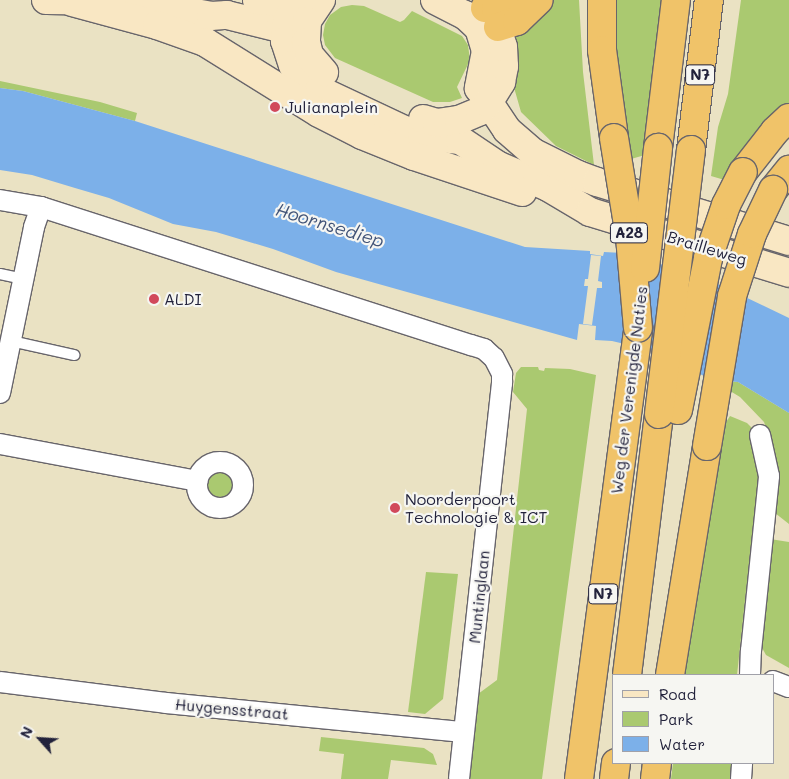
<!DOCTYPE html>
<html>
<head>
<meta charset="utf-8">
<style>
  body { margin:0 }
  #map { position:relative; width:789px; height:779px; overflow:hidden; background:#eae2c3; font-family:Mali,sans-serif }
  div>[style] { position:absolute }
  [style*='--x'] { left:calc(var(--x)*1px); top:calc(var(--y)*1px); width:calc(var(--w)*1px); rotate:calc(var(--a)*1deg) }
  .green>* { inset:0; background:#aac970 }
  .round { border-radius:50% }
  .water>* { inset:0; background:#7cb0e9 }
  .pier>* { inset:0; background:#eae2c3 }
  .roads { filter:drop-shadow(1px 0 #68656b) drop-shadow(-1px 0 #68656b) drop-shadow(0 1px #68656b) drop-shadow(0 -1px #68656b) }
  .lane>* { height:10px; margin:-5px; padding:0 5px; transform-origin:5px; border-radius:5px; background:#fff }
  .street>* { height:20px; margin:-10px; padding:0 10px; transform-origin:10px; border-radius:10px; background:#fff }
  .street>.ring { margin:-10px; padding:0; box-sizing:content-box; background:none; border:20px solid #fff; border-radius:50% }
  .secondary>* { height:28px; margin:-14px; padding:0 14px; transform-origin:14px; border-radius:14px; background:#f9e7c3 }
  .highway>* { height:28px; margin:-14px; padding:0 14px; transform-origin:14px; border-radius:14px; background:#f0c369 }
  .bridges { filter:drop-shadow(1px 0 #68656b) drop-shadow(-1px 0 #68656b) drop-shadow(0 1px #68656b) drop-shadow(0 -1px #68656b) }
  .highway-bridge>* { height:28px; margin:-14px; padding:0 14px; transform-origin:14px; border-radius:14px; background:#f0c369 }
  .dots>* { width:14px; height:14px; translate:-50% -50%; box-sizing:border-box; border:2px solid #f6f6f2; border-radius:50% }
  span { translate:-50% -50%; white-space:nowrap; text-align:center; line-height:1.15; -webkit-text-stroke:4.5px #f6f6f2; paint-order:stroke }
  .shield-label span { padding:1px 4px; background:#f6f6f2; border:1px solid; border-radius:4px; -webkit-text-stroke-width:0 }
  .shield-label { font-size:15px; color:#22223b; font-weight:700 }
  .poi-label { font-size:16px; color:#22223b }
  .left { translate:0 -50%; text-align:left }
  .street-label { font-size:16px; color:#22223b }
  .water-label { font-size:18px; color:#425478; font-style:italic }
  .legend { position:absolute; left:612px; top:674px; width:162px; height:90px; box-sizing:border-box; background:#f6f6f2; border:1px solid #a1a1a9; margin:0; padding:6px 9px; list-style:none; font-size:15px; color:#22223b }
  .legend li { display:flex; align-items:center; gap:10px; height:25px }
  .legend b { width:25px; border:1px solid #a1a1a9 }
  .north { position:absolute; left:15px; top:714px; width:50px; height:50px; -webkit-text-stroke:4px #f6f6f2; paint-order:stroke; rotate:296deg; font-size:14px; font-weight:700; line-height:20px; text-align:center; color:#22223b }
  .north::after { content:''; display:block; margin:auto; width:18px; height:22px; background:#22223b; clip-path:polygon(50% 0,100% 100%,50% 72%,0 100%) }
</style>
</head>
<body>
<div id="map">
  <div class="green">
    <div style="clip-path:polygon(552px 0,579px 0,583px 72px,594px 165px,556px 146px,521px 112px,513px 84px,511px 33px,543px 17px)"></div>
    <div style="clip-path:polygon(615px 0,663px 0,645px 155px,631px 159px,616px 66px)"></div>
    <div style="clip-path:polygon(741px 0,789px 0,789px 104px,728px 181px,711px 176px,718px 127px,728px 94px)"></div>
    <div style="clip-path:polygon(352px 5px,364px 6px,400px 22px,404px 20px,412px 11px,462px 36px,468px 45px,470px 60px,457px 87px,462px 98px,450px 102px,433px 102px,335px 58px,325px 45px,323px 35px,325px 24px,330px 15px,341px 7px)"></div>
    <div style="clip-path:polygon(0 81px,100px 102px,137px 113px,135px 121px,23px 91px,0 88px)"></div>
    <div style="clip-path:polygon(521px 367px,538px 367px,539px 370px,544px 371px,545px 368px,570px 369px,596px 375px,542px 779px,468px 779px,478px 694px,497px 680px,527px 409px,513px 392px,516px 373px)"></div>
    <div style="clip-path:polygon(712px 380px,738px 382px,789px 413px,789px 524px,775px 513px,774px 451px,764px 422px,740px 397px)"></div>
    <div style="clip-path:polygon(730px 416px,747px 423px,756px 432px,761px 453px,737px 675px,685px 675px,723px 427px)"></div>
    <div class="round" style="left:205px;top:470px;width:32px;height:32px"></div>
    <div style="clip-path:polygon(770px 539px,789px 542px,789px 668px,766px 655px,760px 644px)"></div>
    <div style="clip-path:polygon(426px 572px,458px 574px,443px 699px,425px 714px,408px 712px)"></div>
    <div style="clip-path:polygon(321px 737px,424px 748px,433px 754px,437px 765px,391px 760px,388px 779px,341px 779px,344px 754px,319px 751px)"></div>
    <div style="clip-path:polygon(673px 763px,735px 763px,733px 779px,671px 779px)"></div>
  </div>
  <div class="water">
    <div style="clip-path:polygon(0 88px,23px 91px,135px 121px,525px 247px,590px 251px,590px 254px,603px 256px,604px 252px,623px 253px,667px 266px,720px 285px,789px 318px,789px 413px,738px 382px,712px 380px,654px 351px,612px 341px,595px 340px,596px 326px,579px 324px,577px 340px,336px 272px,273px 249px,216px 232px,173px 224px,109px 198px,75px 188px,32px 175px,0 170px)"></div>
  </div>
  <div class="pier">
    <div style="clip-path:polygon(591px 255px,601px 256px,598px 281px,602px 282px,602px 288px,597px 288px,592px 325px,583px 324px,588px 286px,584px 286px,585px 279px,588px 279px)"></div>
  </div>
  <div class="roads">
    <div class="lane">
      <div style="--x:0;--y:274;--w:24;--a:12"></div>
      <div style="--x:11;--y:341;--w:65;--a:12.5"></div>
    </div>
    <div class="street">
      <div style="--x:0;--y:200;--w:42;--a:9.7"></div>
      <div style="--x:41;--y:207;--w:452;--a:17.8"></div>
      <div style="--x:471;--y:345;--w:14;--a:17"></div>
      <div style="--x:484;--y:349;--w:13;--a:42"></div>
      <div style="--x:494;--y:358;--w:18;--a:63"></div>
      <div style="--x:502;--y:374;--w:9;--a:90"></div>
      <div style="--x:502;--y:383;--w:398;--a:96.2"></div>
      <div style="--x:0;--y:393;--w:169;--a:-78.4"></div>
      <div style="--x:34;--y:227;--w:21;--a:-71"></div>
      <div style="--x:0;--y:444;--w:201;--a:10.6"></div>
      <div class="ring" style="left:197px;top:462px;width:26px;height:26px"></div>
      <div style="--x:750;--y:675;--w:24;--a:-88"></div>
      <div style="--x:751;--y:651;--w:176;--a:-84.1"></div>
      <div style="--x:769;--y:476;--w:42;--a:-102.4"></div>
      <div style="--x:773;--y:681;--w:17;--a:21"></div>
      <div style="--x:0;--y:682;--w:167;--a:7.2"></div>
      <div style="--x:166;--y:703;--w:299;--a:5.6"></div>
      <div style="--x:741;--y:779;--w:16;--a:-86"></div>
    </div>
    <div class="secondary">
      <div style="--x:46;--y:0;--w:82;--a:0.7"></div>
      <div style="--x:128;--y:1;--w:84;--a:10.2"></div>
      <div style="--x:211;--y:16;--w:16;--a:-4"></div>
      <div style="--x:227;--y:15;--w:55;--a:13.8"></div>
      <div style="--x:280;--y:28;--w:24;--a:30"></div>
      <div style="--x:257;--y:0;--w:38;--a:5"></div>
      <div style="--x:297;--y:0;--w:23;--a:115"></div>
      <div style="--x:287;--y:21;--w:20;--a:96"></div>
      <div style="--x:285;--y:41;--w:25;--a:72"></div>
      <div style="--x:293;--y:65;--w:23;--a:49"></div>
      <div style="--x:308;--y:82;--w:14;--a:36"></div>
      <div style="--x:319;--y:90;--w:94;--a:25.2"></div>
      <div style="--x:404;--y:130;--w:19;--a:18"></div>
      <div style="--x:422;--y:136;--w:38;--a:6"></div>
      <div style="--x:460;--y:140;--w:45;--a:34"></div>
      <div style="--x:497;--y:165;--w:56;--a:23.3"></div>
      <div style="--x:548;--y:187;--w:49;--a:30.8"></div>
      <div style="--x:590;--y:212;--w:208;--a:17"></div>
      <div style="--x:321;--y:0;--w:25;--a:124"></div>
      <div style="--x:307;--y:21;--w:21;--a:93"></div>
      <div style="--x:306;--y:42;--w:13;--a:77"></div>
      <div style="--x:309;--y:55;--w:23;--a:49"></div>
      <div style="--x:435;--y:0;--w:34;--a:27"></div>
      <div style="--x:465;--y:15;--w:19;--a:43"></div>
      <div style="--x:479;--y:28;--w:24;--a:73"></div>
      <div style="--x:486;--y:51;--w:38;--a:101"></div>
      <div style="--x:479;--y:88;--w:50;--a:56.3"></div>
      <div style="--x:507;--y:130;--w:33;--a:41"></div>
      <div style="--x:532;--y:152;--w:51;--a:26.6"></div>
      <div style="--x:578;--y:175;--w:20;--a:20"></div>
      <div style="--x:597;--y:182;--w:201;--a:17.1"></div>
      <div style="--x:72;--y:2;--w:88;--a:15.1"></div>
      <div style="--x:157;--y:25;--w:51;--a:19.5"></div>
      <div style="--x:205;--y:42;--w:134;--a:31.9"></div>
      <div style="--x:319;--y:113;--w:48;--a:27.1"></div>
      <div style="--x:362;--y:135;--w:56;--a:22"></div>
      <div style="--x:414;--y:156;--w:114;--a:18.4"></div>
      <div style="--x:423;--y:119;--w:15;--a:16"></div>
      <div style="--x:437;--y:123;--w:22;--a:-8"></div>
      <div style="--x:459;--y:120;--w:23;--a:-23"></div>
      <div style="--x:480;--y:111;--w:11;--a:-45"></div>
      <div style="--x:488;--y:103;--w:25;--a:-58"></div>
      <div style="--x:501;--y:82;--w:16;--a:-79"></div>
      <div style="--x:504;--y:66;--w:19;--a:-93"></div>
      <div style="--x:503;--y:47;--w:21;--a:-107"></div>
    </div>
    <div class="highway">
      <div style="--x:602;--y:0;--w:50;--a:90"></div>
      <div style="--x:602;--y:50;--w:89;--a:82.2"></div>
      <div style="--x:485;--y:8;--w:11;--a:5"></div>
      <div style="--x:496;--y:9;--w:22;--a:-24"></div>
      <div style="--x:498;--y:27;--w:20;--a:-18"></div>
      <div style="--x:517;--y:21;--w:30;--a:-44"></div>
      <div style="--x:658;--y:148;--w:149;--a:-83.1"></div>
      <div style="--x:691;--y:150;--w:151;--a:-83.2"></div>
      <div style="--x:743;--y:172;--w:52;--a:-52"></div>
      <div style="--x:775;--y:131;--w:19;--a:-43"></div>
      <div style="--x:773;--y:190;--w:26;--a:-51"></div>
      <div style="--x:627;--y:675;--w:263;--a:-83"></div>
      <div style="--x:670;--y:675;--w:232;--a:-80.8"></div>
      <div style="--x:579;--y:779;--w:455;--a:-82.5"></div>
      <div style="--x:614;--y:779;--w:16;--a:-83"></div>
      <div style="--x:655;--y:779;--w:16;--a:-83"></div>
    </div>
  </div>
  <div class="bridges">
    <div class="highway-bridge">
      <div style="--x:614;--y:138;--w:100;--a:80.8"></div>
      <div style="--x:630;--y:237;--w:91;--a:85"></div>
      <div style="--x:645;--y:268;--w:121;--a:-83.8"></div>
      <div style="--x:678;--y:410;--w:155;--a:-78.8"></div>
      <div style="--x:708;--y:258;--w:56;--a:-71.2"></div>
      <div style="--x:726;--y:205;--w:37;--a:-63"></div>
      <div style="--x:659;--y:414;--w:266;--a:-83.1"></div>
      <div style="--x:707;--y:446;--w:152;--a:-80.5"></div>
      <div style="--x:732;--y:296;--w:65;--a:-72.1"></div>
      <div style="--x:752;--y:234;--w:49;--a:-64.5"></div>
    </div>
  </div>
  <div class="dots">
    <div style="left:275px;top:107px;background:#d1495b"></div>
    <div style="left:154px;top:299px;background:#d1495b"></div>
    <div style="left:395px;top:508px;background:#d1495b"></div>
  </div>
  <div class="shield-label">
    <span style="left:700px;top:75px">N7</span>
    <span style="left:629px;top:233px">A28</span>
    <span style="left:603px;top:594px">N7</span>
  </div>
  <div class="poi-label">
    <span class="left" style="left:285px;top:107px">Julianaplein</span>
    <span class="left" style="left:164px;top:299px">ALDI</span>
    <span class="left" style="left:405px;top:508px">Noorderpoort<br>Technologie &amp; ICT</span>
  </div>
  <div class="street-label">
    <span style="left:707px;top:248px;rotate:17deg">Brailleweg</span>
    <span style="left:629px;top:390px;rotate:-83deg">Weg der Verenigde Naties</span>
    <span style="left:479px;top:597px;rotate:-84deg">Muntinglaan</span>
    <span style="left:232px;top:709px;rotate:5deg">Huygensstraat</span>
  </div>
  <div class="water-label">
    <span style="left:330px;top:225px;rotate:17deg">Hoornsediep</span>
  </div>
  <ul class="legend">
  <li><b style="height:6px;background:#f9e7c3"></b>Road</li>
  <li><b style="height:14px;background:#aac970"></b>Park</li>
  <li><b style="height:14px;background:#7cb0e9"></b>Water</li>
  </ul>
  <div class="north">N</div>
</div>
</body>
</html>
